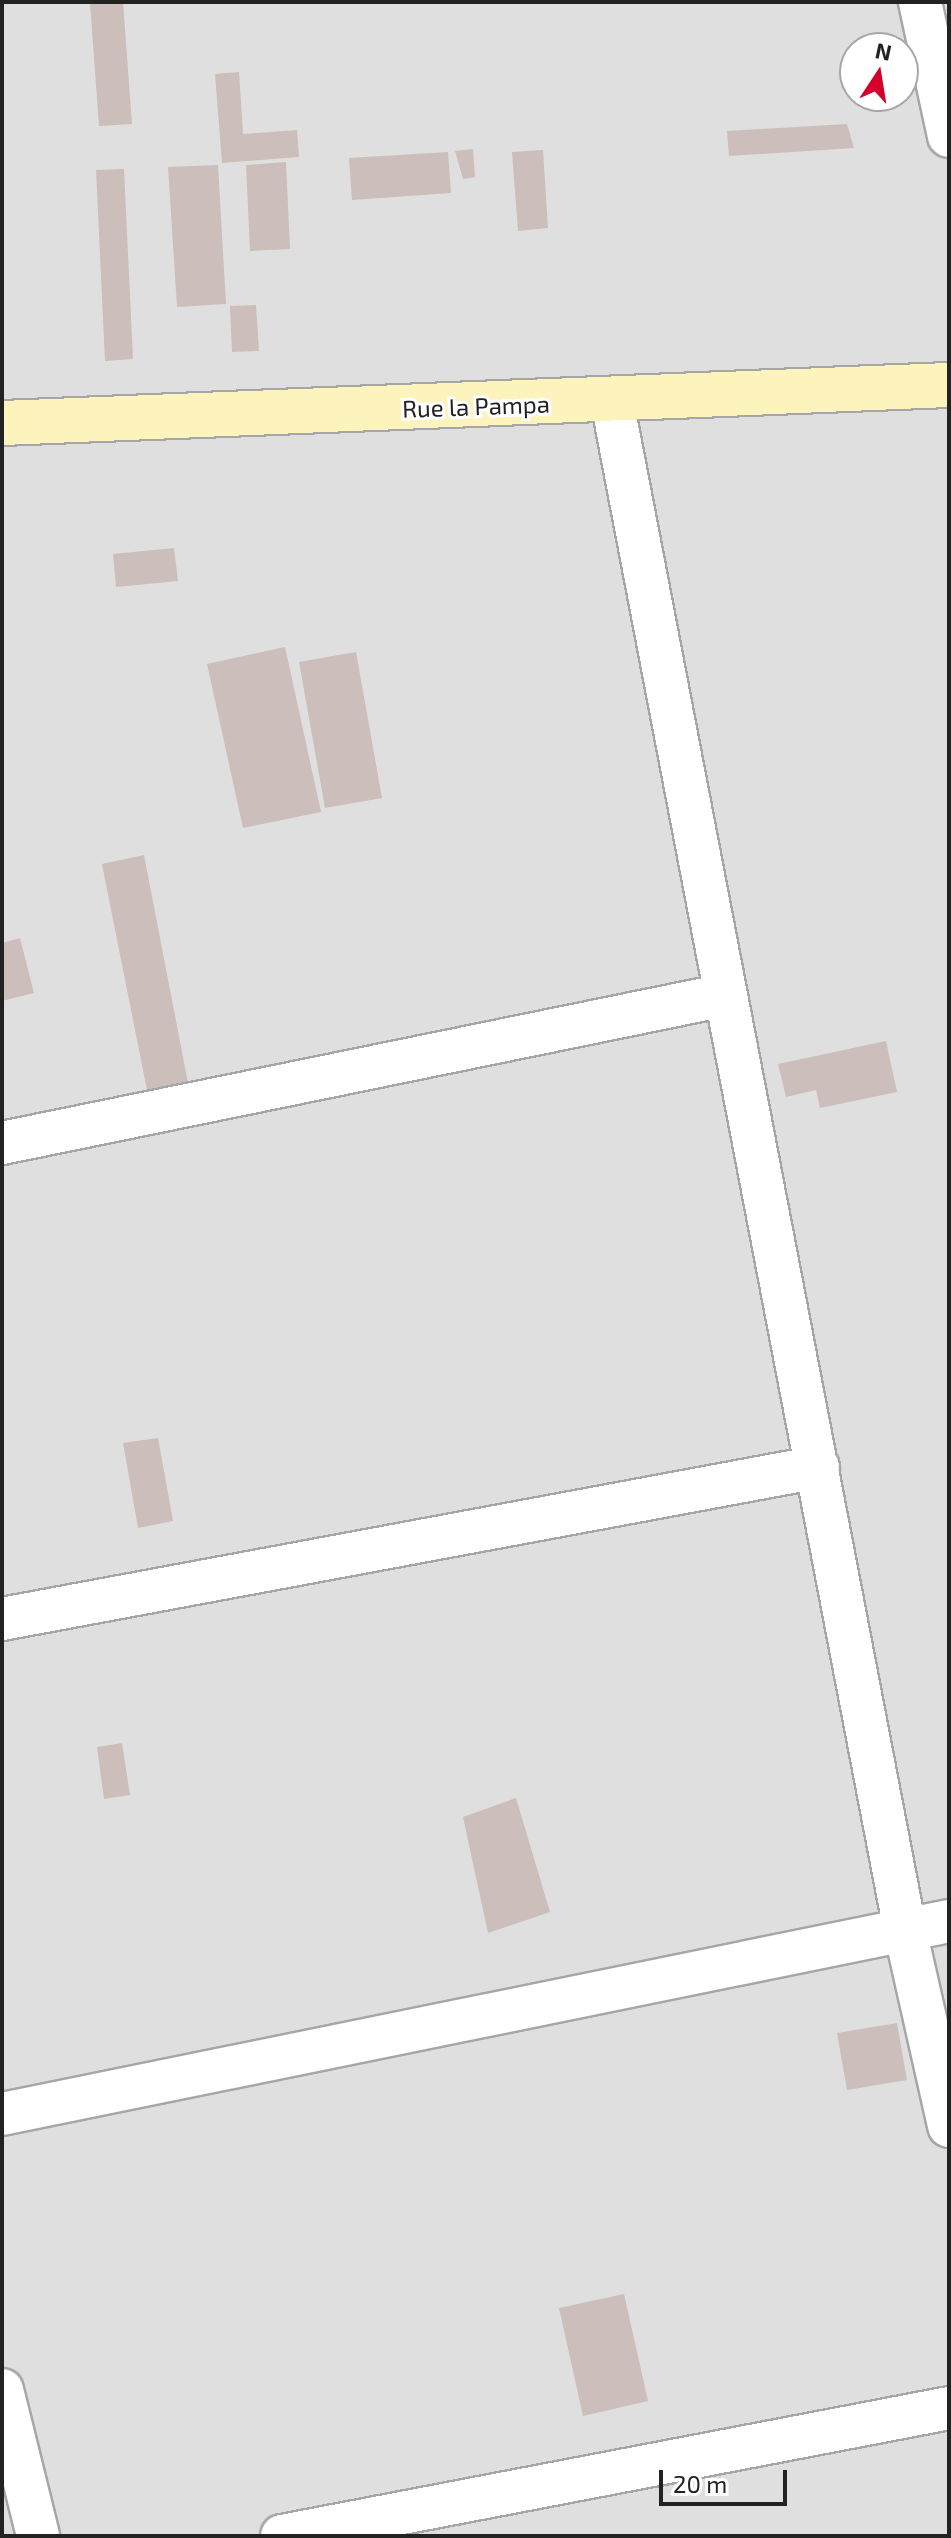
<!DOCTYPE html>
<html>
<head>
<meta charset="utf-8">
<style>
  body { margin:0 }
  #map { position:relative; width:951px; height:2538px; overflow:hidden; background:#f2ede8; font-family:"Exo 2",sans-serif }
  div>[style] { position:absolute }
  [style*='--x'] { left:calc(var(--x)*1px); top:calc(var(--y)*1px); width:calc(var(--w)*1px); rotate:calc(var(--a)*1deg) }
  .residential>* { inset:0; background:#e0dfdf }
  .building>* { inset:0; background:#cbbebb }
  .roads { filter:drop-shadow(2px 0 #a6a6a6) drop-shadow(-2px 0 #a6a6a6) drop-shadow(0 2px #a6a6a6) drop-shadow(0 -2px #a6a6a6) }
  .street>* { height:42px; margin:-21px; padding:0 21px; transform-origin:21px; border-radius:21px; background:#fff }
  .secondary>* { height:44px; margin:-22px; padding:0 22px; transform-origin:22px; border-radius:22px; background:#fdf3bc }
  span { translate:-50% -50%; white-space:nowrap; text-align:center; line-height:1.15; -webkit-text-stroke:6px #fff; paint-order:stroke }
  .street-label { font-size:24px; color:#222 }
  .frame { position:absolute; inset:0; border:4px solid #222; pointer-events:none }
  .north { position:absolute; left:839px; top:32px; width:80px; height:80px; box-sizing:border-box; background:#fff; border:2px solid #a7a7a7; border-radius:50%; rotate:12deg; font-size:22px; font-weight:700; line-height:32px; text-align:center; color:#222 }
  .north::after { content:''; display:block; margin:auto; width:28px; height:36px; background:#d4002a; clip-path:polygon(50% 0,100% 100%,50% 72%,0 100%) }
  .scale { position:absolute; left:659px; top:2470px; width:128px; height:36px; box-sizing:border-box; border:4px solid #222; border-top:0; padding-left:10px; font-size:24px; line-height:28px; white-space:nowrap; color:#222; -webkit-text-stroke:6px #fff; paint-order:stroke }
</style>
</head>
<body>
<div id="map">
  <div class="residential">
    <div style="clip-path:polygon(evenodd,2px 2px,949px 2px,949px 2536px,2px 2536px,2px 2px,855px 48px,903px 48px,903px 96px,855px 96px,855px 48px)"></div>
  </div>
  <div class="building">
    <div style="clip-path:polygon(105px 2px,123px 2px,132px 124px,99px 126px,90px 3px)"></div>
    <div style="clip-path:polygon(239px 72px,243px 134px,297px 130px,299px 157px,222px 163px,215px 74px)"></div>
    <div style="clip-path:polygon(847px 124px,854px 148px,729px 156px,727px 131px)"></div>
    <div style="clip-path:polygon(473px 149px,475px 177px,463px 179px,455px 151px)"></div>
    <div style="clip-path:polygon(543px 150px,548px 228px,518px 231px,512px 152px)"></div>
    <div style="clip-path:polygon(448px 152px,451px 193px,352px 200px,349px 158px)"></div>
    <div style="clip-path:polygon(286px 162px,290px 249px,250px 251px,246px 165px)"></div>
    <div style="clip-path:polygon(218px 165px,226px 304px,177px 307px,168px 167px)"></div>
    <div style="clip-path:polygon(124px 169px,133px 359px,105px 361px,96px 170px)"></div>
    <div style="clip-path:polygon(256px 305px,259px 351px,232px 352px,230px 306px)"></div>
    <div style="clip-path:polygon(174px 548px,178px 581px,116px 587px,113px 554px)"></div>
    <div style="clip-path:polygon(285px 647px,321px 812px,243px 828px,207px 664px)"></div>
    <div style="clip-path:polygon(356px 652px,382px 798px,325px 808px,299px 662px)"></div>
    <div style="clip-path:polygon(144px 855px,188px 1083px,147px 1090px,102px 864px)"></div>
    <div style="clip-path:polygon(20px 938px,34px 993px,2px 1001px,2px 943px)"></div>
    <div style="clip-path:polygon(886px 1041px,897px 1092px,820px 1108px,816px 1090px,786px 1097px,778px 1064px)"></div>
    <div style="clip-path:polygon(158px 1438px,173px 1521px,138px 1528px,123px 1443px)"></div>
    <div style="clip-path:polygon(122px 1743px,130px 1795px,104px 1799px,97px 1747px)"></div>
    <div style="clip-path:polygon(516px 1798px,550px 1912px,488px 1933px,463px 1817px)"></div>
    <div style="clip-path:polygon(897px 2023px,907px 2080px,847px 2090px,837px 2033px)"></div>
    <div style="clip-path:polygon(624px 2294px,648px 2401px,583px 2416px,559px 2308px)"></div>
  </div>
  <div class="roads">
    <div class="street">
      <div style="--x:920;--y:2;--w:137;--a:77.8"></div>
      <div style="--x:612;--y:401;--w:1557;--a:79.15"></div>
      <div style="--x:905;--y:1930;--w:201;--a:77.3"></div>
      <div style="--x:2;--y:1143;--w:738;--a:-11.57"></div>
      <div style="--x:2;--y:1619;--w:830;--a:-10.55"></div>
      <div style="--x:2;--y:2114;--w:966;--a:-11.52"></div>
      <div style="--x:2;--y:2390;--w:150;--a:76.1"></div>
      <div style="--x:282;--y:2536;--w:679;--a:-10.86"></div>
    </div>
    <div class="secondary">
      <div style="--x:2;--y:423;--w:948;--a:-2.3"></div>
    </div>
  </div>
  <div class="street-label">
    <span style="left:476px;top:406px;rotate:-2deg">Rue la Pampa</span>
  </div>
  <div class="frame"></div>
  <div class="north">N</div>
  <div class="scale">20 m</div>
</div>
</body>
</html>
